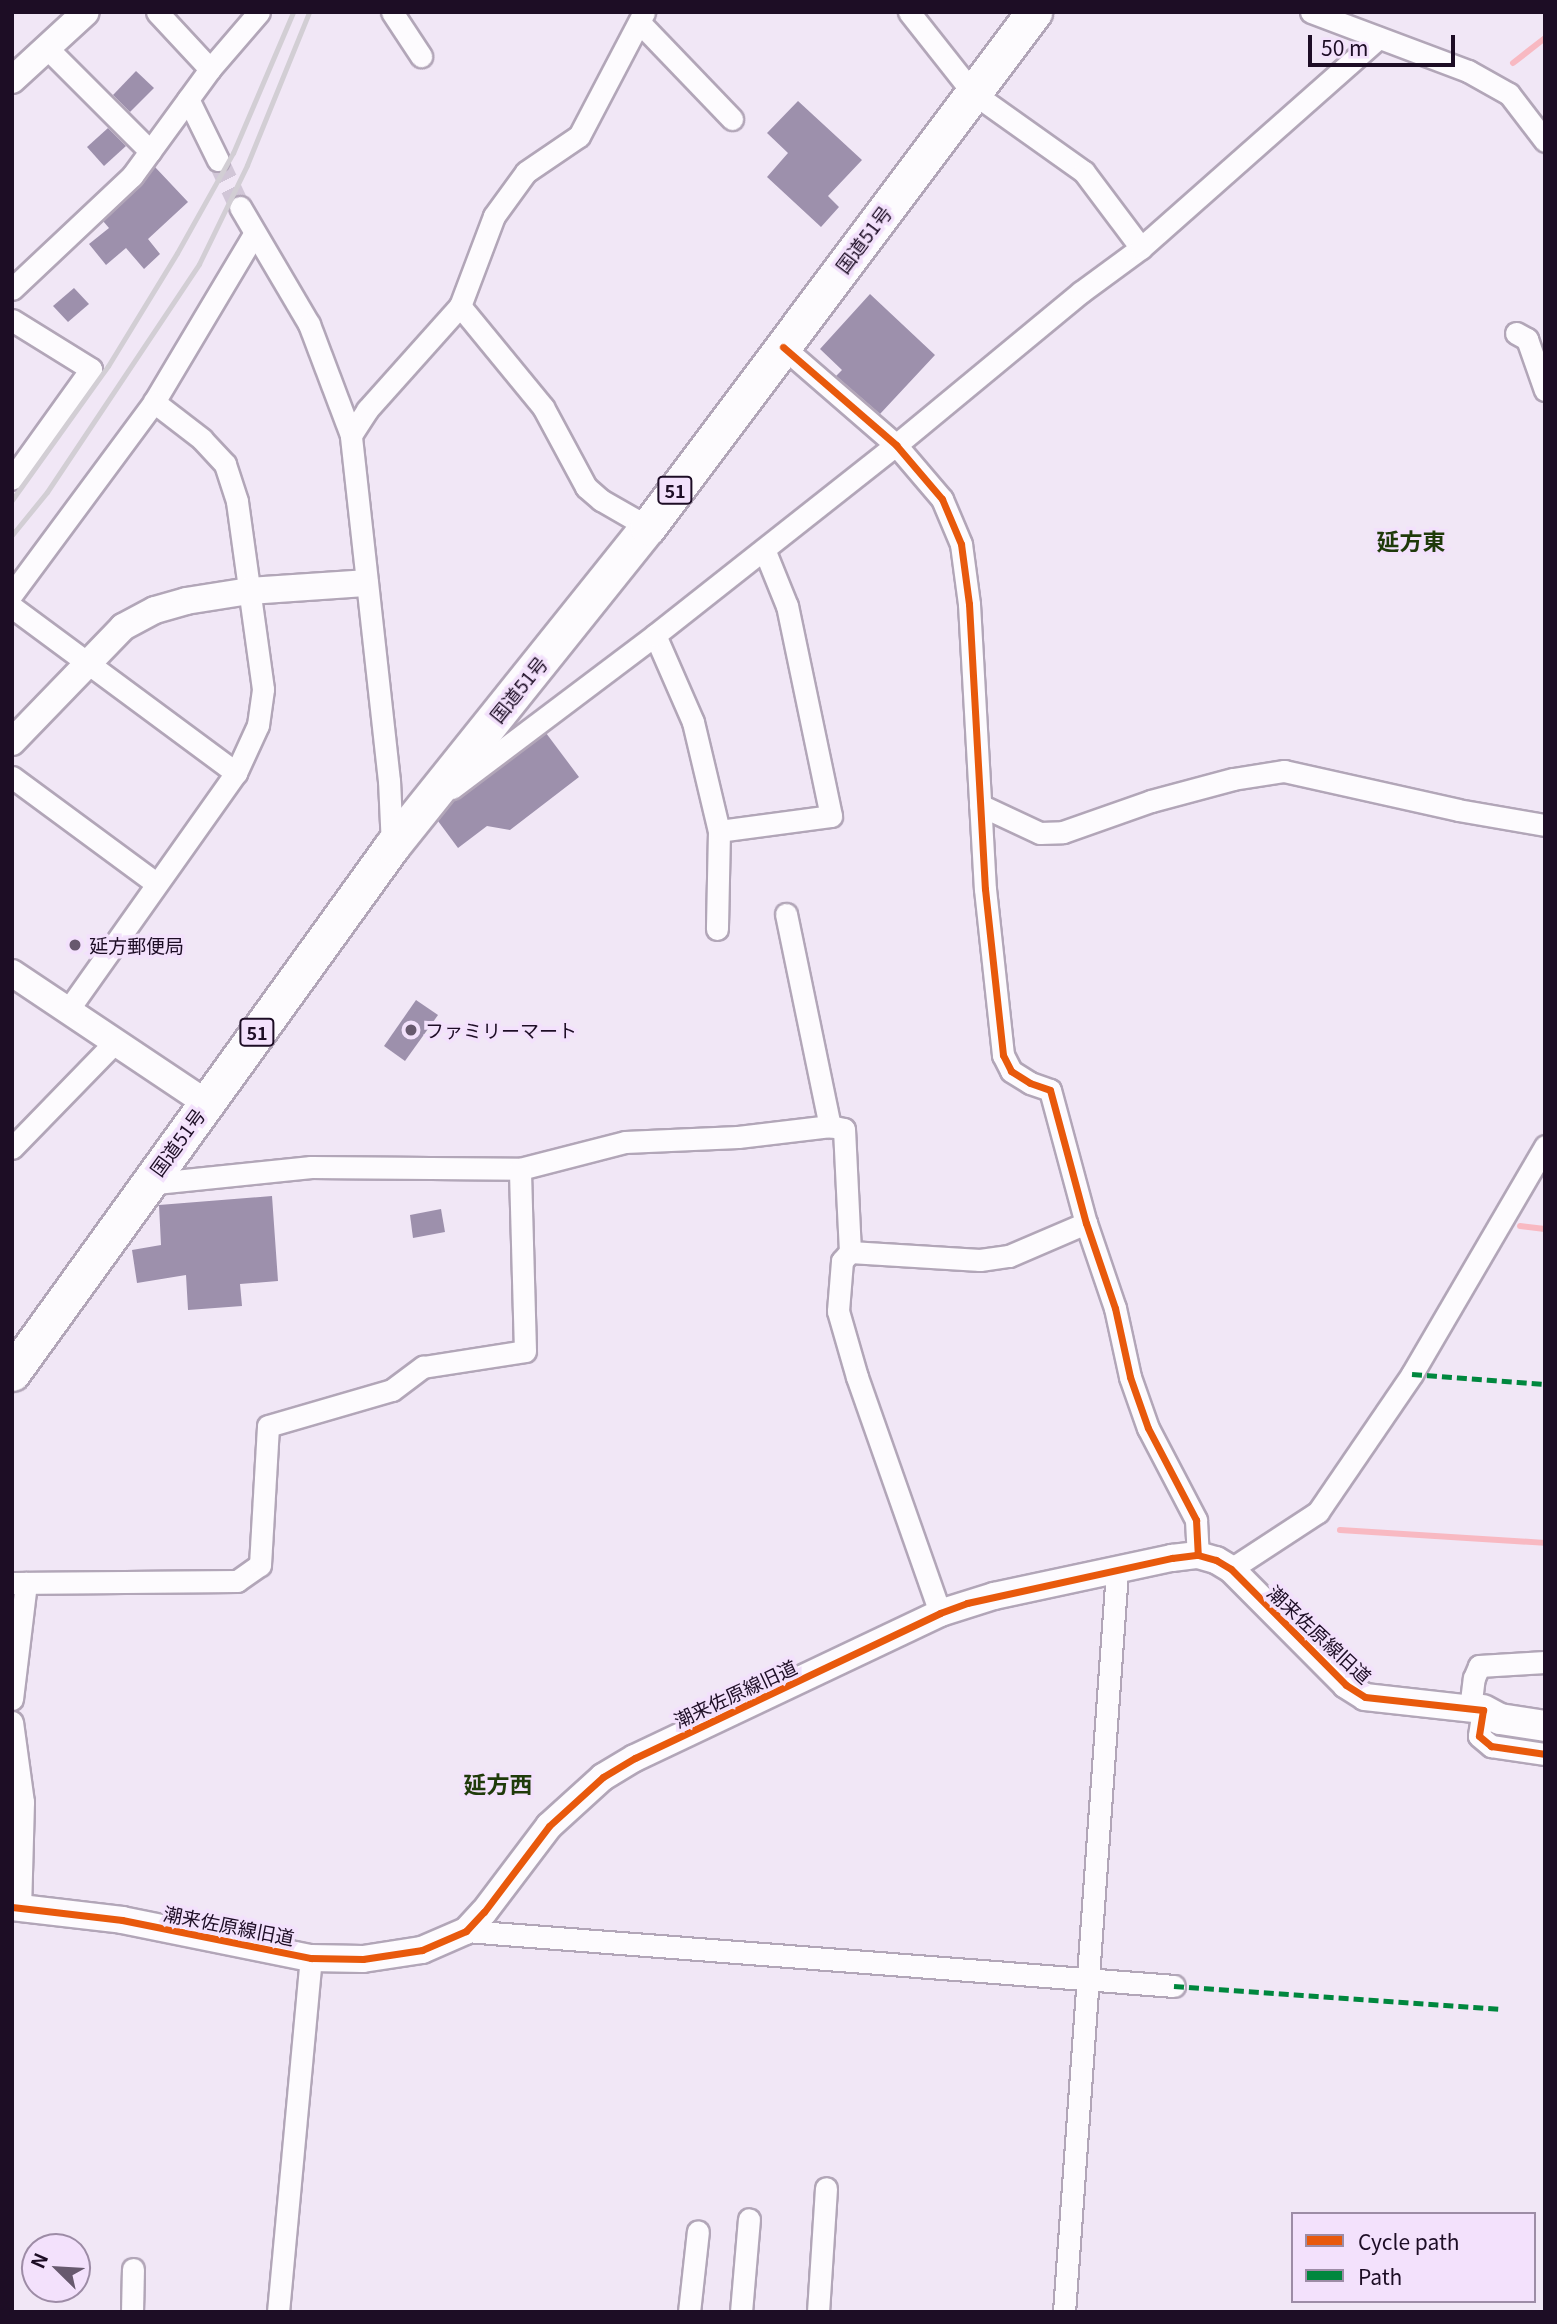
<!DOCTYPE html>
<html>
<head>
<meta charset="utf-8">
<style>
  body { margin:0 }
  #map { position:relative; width:1557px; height:2324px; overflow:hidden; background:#f1e7f6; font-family:Georgia,"Noto Sans JP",serif }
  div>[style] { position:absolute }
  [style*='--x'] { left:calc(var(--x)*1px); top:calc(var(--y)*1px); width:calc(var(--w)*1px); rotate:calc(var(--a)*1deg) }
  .stream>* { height:6px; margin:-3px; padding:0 3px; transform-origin:3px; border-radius:3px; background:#f8b9c2 }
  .building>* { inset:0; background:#9d90ac }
  .minor-tunnel>* { height:21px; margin-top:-10.5px; transform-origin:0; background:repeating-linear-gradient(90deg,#d1c6d7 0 21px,transparent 0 31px) }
  .roads { filter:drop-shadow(2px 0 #b2a6b8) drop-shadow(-2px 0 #b2a6b8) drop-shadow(0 2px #b2a6b8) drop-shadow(0 -2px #b2a6b8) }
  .minor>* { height:21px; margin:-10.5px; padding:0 10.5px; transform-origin:10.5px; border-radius:10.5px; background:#fdfbfe }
  .tertiary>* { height:26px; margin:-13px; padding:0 13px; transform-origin:13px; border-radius:13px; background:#fdfbfe }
  .secondary>* { height:30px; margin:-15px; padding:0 15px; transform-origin:15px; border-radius:15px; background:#fdfbfe }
  .trunk>* { height:35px; margin:-17.5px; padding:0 17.5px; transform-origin:17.5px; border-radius:17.5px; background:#fdfbfe }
  .rail>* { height:5px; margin:-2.5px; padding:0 2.5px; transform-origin:2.5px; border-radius:2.5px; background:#d2ced4 }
  .quiet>* { height:5px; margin-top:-2.5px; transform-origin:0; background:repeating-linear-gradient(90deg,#00873e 0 10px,transparent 0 15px) }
  .cycleway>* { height:7px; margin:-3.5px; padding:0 3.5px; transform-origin:3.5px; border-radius:3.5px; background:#e8590c }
  .dots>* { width:19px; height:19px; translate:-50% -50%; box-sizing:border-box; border:4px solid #f3e1fc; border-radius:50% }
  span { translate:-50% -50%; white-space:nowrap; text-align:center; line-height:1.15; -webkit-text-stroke:7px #f3e1fc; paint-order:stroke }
  .shield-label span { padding:2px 5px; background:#f3e1fc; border:2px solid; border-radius:5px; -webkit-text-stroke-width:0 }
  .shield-label { font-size:18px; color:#1d0d25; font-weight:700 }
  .street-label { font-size:19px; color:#1d0d25 }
  .poi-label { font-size:19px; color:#1d0d25 }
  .left { translate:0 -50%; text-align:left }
  .quarter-label { font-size:23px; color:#1f3a0a; font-weight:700 }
  .frame { position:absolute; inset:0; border:14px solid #1d0d25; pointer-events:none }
  .legend { position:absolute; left:1291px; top:2212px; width:245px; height:91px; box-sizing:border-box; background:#f3e1fc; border:2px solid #9d8ca6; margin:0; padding:9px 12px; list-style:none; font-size:21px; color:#1d0d25 }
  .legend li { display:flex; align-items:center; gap:14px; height:35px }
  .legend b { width:35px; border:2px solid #9d8ca6 }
  .north { position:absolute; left:21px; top:2233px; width:70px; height:70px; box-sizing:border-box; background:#f3e1fc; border:2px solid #9d8ca6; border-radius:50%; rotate:294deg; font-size:19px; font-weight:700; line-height:28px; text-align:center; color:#1d0d25 }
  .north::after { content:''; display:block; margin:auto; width:24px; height:32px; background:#67596e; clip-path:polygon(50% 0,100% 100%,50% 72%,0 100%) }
  .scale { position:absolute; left:1308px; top:35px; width:147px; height:32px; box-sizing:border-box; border:4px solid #1d0d25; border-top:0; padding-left:9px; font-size:21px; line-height:24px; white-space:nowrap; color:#1d0d25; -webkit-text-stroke:5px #f3e1fc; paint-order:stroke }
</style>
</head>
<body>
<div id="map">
  <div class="stream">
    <div style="--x:1513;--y:63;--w:41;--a:-38"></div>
    <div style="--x:1520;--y:1226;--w:25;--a:7"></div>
    <div style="--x:1340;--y:1530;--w:205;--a:3.6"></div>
  </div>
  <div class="building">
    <div style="clip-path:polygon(136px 71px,154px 88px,130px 112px,113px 95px)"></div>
    <div style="clip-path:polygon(798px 101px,862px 160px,828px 196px,839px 207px,821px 227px,767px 177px,788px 153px,767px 133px)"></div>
    <div style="clip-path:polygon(108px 128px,126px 146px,104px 166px,87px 147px)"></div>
    <div style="clip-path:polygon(155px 167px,188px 202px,148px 239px,160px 254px,144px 269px,126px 248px,106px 265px,89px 244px,109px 228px,103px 221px,141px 185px)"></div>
    <div style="clip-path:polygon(74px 288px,89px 304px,68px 322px,53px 306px)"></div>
    <div style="clip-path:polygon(870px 294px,935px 355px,880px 414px,836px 376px,842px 370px,820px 349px)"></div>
    <div style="clip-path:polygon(546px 733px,579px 777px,510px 830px,487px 826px,458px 848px,438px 821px,454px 801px)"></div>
    <div style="clip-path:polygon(416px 1000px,438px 1015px,405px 1061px,384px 1046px)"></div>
    <div style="clip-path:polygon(272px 1196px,278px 1281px,240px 1284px,242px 1306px,188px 1310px,186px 1275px,137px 1283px,132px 1250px,161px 1245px,159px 1205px)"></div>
    <div style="clip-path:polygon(441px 1209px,445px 1232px,413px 1238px,410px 1215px)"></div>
  </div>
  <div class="minor-tunnel">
    <div style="--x:218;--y:160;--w:52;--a:64.9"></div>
  </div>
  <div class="roads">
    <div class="minor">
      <div style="--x:157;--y:12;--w:78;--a:47.1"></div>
      <div style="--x:392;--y:12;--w:53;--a:56.6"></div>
      <div style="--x:909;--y:12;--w:103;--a:51.7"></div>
      <div style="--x:973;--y:93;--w:136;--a:35.4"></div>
      <div style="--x:1084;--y:172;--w:95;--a:53.1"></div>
      <div style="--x:1311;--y:12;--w:168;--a:20.6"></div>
      <div style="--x:1468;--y:71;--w:47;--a:29.3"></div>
      <div style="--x:1509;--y:94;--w:59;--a:52.5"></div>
      <div style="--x:640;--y:23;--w:133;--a:46.2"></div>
      <div style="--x:47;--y:48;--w:146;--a:45"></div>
      <div style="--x:188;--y:99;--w:68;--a:63.8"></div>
      <div style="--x:240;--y:207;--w:136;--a:59.5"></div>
      <div style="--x:309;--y:324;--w:119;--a:69.3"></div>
      <div style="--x:12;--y:289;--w:165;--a:-43.3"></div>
      <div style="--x:132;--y:176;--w:132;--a:-53.9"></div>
      <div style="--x:210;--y:69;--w:75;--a:-49.3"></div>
      <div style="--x:460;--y:306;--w:131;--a:50.6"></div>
      <div style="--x:543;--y:407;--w:91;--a:61.7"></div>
      <div style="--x:586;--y:487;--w:20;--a:41"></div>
      <div style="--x:601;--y:500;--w:54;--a:29.9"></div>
      <div style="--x:12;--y:320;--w:93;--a:31.8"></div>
      <div style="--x:91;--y:369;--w:135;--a:125.7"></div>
      <div style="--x:1516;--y:333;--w:13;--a:29"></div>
      <div style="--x:1527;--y:339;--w:54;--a:70.6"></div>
      <div style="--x:783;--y:347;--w:150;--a:40.9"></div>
      <div style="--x:896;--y:445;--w:71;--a:49.6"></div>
      <div style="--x:942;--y:499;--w:49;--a:67.1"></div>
      <div style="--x:961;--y:544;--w:61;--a:82.4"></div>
      <div style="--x:969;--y:604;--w:285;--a:86.8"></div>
      <div style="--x:985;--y:889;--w:167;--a:83.8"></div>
      <div style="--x:1003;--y:1055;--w:18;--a:63"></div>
      <div style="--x:1011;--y:1071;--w:22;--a:32"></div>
      <div style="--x:1030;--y:1083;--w:21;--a:19"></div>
      <div style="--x:1050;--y:1090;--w:138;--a:74.9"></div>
      <div style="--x:1086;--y:1223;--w:90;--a:71.2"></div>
      <div style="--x:1115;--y:1308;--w:71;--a:77.7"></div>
      <div style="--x:1130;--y:1377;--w:54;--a:70.6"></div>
      <div style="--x:1148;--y:1428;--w:104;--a:62.4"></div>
      <div style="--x:1196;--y:1520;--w:35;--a:87"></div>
      <div style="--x:12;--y:594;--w:239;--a:-53.5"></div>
      <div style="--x:154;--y:402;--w:196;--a:-59.2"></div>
      <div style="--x:12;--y:607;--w:279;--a:36.5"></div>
      <div style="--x:655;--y:635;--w:95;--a:66.4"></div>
      <div style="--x:693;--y:722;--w:112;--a:76.6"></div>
      <div style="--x:719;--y:831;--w:98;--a:91.2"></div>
      <div style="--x:12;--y:777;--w:179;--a:36.4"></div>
      <div style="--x:452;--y:788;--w:254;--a:-37"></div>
      <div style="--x:655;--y:635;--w:307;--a:-38.3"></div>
      <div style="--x:896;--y:445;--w:240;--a:-39.6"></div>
      <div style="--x:1081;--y:292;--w:74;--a:-36.3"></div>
      <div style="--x:1141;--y:248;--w:317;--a:-41.5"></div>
      <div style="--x:980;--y:805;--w:66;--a:25"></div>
      <div style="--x:1040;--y:833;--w:23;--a:-2"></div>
      <div style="--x:1063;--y:832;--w:93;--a:-19.4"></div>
      <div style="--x:1151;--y:801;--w:85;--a:-15"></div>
      <div style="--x:1233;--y:779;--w:52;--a:-8.9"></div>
      <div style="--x:1284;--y:771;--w:178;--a:12.6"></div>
      <div style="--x:1458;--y:810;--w:88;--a:9.8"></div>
      <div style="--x:719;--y:831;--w:113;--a:-7.6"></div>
      <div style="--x:831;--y:816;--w:215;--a:-101.8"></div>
      <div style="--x:787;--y:606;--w:61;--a:-112"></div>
      <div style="--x:392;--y:846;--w:65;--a:-92.6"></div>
      <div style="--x:389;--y:781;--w:348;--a:-96.3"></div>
      <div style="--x:351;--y:435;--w:30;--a:-57"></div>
      <div style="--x:367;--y:410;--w:140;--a:-48.2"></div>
      <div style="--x:460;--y:306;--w:96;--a:-69.3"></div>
      <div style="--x:494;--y:216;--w:54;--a:-54"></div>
      <div style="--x:526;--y:172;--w:64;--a:-34.2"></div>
      <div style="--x:579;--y:136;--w:140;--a:-62.3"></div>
      <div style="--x:786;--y:914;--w:217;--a:78.3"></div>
      <div style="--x:68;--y:1010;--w:291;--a:-54.7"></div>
      <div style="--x:236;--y:773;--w:53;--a:-65.4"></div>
      <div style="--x:258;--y:725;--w:36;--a:-82"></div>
      <div style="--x:263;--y:689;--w:190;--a:-97.9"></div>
      <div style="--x:237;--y:501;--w:39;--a:-108"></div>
      <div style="--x:225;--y:464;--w:34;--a:-133"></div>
      <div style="--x:202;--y:439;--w:61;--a:-142.4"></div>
      <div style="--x:12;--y:1148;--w:148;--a:-45.8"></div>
      <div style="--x:146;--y:1184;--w:166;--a:-5.9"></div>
      <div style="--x:311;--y:1167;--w:209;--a:0.5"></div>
      <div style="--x:520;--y:1169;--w:108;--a:-14.4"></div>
      <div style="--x:625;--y:1142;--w:113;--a:-2.5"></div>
      <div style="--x:738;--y:1137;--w:93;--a:-6.8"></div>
      <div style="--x:830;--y:1126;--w:14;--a:12"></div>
      <div style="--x:844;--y:1129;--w:123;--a:87.2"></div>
      <div style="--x:850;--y:1252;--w:12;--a:132"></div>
      <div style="--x:842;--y:1261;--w:50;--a:94.6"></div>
      <div style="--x:838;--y:1311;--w:69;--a:73.9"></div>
      <div style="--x:857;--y:1377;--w:250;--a:70.6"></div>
      <div style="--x:850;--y:1252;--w:130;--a:3.5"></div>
      <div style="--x:980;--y:1260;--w:29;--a:-8"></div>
      <div style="--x:1009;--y:1256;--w:84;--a:-23.2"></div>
      <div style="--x:1231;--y:1569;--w:104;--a:-33.2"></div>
      <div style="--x:1318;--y:1512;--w:167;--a:-55.7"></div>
      <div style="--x:1412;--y:1374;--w:264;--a:-59.7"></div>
      <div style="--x:12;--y:1583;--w:225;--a:-0.5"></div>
      <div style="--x:237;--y:1581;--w:28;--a:-35"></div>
      <div style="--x:260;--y:1565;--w:139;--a:-86.7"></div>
      <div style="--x:268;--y:1426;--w:129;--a:-16.2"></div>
      <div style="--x:392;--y:1390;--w:39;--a:-37"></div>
      <div style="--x:423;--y:1367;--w:103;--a:-8.9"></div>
      <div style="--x:525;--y:1351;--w:182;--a:-91.6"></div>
      <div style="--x:12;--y:1699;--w:117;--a:-83.1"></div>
      <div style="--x:1470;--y:1709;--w:31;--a:-83"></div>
      <div style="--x:1474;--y:1678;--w:13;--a:-67"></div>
      <div style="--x:1479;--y:1666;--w:66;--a:-3.5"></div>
      <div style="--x:1483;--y:1710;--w:26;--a:99"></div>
      <div style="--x:1479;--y:1736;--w:16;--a:40"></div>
      <div style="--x:1491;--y:1746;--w:55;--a:8.4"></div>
      <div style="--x:12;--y:1722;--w:81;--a:82.2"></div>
      <div style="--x:23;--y:1802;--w:105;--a:91.6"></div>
      <div style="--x:466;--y:1931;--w:710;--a:4.44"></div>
      <div style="--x:132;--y:2312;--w:43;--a:-88.7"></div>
      <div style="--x:278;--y:2312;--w:356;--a:-84.7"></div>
      <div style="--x:689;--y:2312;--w:81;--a:-83.7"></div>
      <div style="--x:741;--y:2312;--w:93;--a:-85.1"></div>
      <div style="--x:818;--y:2312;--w:124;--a:-86.3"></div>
      <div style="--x:1064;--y:2312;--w:744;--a:-85.91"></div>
    </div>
    <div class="tertiary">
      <div style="--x:12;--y:80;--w:100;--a:-42.6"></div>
      <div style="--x:12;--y:742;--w:160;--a:-46"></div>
      <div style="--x:123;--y:627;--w:36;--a:-28"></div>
      <div style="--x:155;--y:610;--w:32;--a:-16"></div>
      <div style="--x:186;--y:601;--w:64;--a:-9"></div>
      <div style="--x:249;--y:591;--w:116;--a:-3.9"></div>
      <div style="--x:12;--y:973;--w:234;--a:33.8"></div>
      <div style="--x:12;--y:1907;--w:111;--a:6.7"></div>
      <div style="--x:122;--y:1920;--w:193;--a:11.4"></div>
      <div style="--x:311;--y:1958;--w:52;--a:1.1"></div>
      <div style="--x:363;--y:1959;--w:60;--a:-8.7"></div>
      <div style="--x:422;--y:1950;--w:48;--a:-23.4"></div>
      <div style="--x:466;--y:1931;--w:26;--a:-47"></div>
      <div style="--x:484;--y:1912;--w:108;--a:-52.9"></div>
      <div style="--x:549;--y:1826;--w:73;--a:-42.2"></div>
      <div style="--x:603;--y:1777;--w:37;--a:-31"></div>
      <div style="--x:635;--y:1758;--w:338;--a:-25.4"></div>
      <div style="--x:940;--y:1613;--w:57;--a:-17.5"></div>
      <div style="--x:994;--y:1596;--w:182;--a:-12.1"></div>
      <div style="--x:1172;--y:1558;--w:26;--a:-7"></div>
      <div style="--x:1198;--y:1555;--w:19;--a:16"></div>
      <div style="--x:1216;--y:1560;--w:17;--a:31"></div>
      <div style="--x:1231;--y:1569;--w:163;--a:45.2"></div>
      <div style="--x:1346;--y:1685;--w:22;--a:32"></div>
      <div style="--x:1365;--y:1697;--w:119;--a:6.3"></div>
    </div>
    <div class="secondary">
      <div style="--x:1483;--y:1710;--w:19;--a:28"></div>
      <div style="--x:1500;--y:1719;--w:46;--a:8.8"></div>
    </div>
    <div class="trunk">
      <div style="--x:12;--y:1373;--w:650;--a:-54.21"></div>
      <div style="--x:392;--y:846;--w:409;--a:-51.3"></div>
      <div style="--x:648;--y:527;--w:644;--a:-53.15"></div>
    </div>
  </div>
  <div class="rail">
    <div style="--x:12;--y:500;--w:165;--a:-54.4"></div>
    <div style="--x:108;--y:366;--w:132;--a:-58.6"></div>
    <div style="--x:177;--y:253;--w:115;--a:-60.8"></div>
    <div style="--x:233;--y:153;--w:153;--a:-66.9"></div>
    <div style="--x:12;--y:535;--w:55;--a:-50.9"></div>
    <div style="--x:47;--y:492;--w:274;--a:-56.3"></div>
    <div style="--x:199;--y:264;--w:110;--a:-64.1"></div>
    <div style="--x:247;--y:165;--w:165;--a:-67.9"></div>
  </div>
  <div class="quiet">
    <div style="--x:1412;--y:1374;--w:133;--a:4.3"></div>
    <div style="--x:1174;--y:1986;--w:329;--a:4"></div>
  </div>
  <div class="cycleway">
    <div style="--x:783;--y:347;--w:150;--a:40.9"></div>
    <div style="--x:896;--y:445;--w:71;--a:49.6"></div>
    <div style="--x:942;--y:499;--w:49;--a:67.1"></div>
    <div style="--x:961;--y:544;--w:61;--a:82.4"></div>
    <div style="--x:969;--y:604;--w:285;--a:86.8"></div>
    <div style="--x:985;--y:889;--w:167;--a:83.8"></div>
    <div style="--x:1003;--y:1055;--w:18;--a:63"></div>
    <div style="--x:1011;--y:1071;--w:22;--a:32"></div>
    <div style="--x:1030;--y:1083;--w:21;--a:19"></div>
    <div style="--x:1050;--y:1090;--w:138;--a:74.9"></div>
    <div style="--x:1086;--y:1223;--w:90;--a:71.2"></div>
    <div style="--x:1115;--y:1308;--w:71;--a:77.7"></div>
    <div style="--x:1130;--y:1377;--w:54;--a:70.6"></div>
    <div style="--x:1148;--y:1428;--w:104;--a:62.4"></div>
    <div style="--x:1196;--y:1520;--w:35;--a:87"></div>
    <div style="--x:12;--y:1907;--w:111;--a:6.7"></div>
    <div style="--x:122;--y:1920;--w:193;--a:11.4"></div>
    <div style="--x:311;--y:1958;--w:52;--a:1.1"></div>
    <div style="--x:363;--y:1959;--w:60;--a:-8.7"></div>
    <div style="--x:422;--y:1950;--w:48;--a:-23.4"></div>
    <div style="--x:466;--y:1931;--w:26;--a:-47"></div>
    <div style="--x:484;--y:1912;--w:108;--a:-52.9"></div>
    <div style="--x:549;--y:1826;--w:73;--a:-42.2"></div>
    <div style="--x:603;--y:1777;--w:37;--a:-31"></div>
    <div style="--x:635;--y:1758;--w:338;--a:-25.4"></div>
    <div style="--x:940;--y:1613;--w:29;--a:-20"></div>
    <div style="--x:967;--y:1603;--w:210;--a:-12.4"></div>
    <div style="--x:1172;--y:1558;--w:26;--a:-7"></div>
    <div style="--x:1198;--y:1555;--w:19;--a:16"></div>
    <div style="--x:1216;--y:1560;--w:17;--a:31"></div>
    <div style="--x:1231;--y:1569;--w:163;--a:45.2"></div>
    <div style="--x:1346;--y:1685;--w:22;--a:32"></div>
    <div style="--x:1365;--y:1697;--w:119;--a:6.3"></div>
    <div style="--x:1483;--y:1710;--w:26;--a:99"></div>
    <div style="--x:1479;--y:1736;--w:16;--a:40"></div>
    <div style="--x:1491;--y:1746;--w:55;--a:8.4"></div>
  </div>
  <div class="dots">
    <div style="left:75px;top:945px;background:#67596e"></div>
    <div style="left:411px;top:1030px;background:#67596e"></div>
  </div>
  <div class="shield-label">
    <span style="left:675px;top:490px">51</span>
    <span style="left:257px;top:1032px">51</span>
  </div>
  <div class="street-label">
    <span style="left:863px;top:239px;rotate:-53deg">国道51号</span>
    <span style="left:518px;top:689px;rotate:-51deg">国道51号</span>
    <span style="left:177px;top:1142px;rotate:-54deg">国道51号</span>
    <span style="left:1320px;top:1634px;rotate:43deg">潮来佐原線旧道</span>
    <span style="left:735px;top:1693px;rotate:-25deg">潮来佐原線旧道</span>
    <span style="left:229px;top:1925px;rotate:11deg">潮来佐原線旧道</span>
  </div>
  <div class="poi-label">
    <span class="left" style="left:89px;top:945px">延方郵便局</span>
    <span class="left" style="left:425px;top:1030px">ファミリーマート</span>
  </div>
  <div class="quarter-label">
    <span style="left:1411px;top:540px">延方東</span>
    <span style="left:498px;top:1783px">延方西</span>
  </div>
  <div class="frame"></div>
  <ul class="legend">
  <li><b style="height:9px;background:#e8590c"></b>Cycle path</li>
  <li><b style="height:9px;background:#00873e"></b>Path</li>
  </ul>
  <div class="north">N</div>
  <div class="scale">50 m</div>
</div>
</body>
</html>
